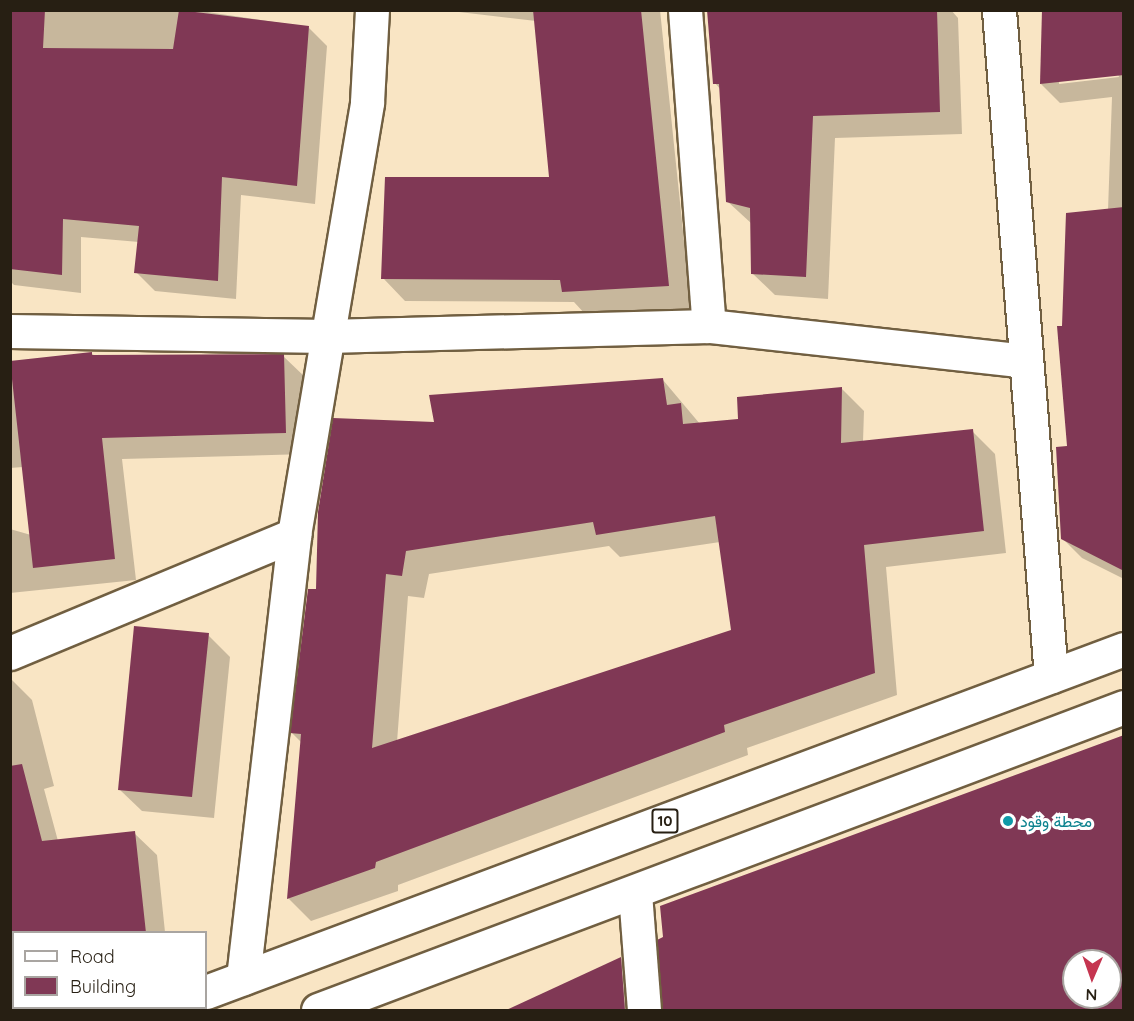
<!DOCTYPE html>
<html>
<head>
<meta charset="utf-8">
<style>
  body { margin:0 }
  #map { position:relative; width:1134px; height:1021px; overflow:hidden; background:#f9e5c4; font-family:Quicksand,Vazirmatn,sans-serif }
  div>[style] { position:absolute }
  [style*='--x'] { left:calc(var(--x)*1px); top:calc(var(--y)*1px); width:calc(var(--w)*1px); rotate:calc(var(--a)*1deg) }
  .shadow>* { inset:0; background:#0003 }
  .building>* { inset:0; background:#803855 }
  .roads { filter:drop-shadow(2px 0 #715f41) drop-shadow(-2px 0 #715f41) drop-shadow(0 2px #715f41) drop-shadow(0 -2px #715f41) }
  .minor>* { height:33px; margin:-16.5px; padding:0 16.5px; transform-origin:16.5px; border-radius:16.5px; background:#fff }
  .highway>* { height:33px; margin:-16.5px; padding:0 16.5px; transform-origin:16.5px; border-radius:16.5px; background:#fff }
  .dots>* { width:16px; height:16px; translate:-50% -50%; box-sizing:border-box; border:3px solid #fff; border-radius:50% }
  span { translate:-50% -50%; white-space:nowrap; text-align:center; line-height:1.15; -webkit-text-stroke:6px #fff; paint-order:stroke }
  .shield-label span { padding:2px 4px; background:#fff; border:2px solid; border-radius:4px; -webkit-text-stroke-width:0 }
  .shield-label { font-size:15px; color:#271f13; font-weight:700 }
  .culture-label { font-size:16px; color:#0d838f }
  .left { translate:0 -50%; text-align:left }
  .frame { position:absolute; inset:0; border:12px solid #271f13; pointer-events:none }
  .legend { position:absolute; left:12px; top:931px; width:195px; height:78px; box-sizing:border-box; background:#fff; border:2px solid #a9a5a1; margin:0; padding:8px 10px; list-style:none; font-size:18px; color:#271f13 }
  .legend li { display:flex; align-items:center; gap:12px; height:30px }
  .legend b { width:30px; border:2px solid #a9a5a1 }
  .north { position:absolute; left:1062px; top:949px; width:60px; height:60px; box-sizing:border-box; background:#fff; border:2px solid #a9a5a1; border-radius:50%; rotate:182deg; font-size:16px; font-weight:700; line-height:24px; text-align:center; color:#271f13 }
  .north::after { content:''; display:block; margin:auto; width:21px; height:27px; background:#c53550; clip-path:polygon(50% 0,100% 100%,50% 72%,0 100%) }
</style>
</head>
<body>
<div id="map">
  <div class="shadow">
    <div style="clip-path:polygon(10px 10px,194px 10px,308px 27px,327px 46px,315px 204px,241px 195px,236px 299px,155px 291px,136px 272px,139px 242px,81px 237px,81px 293px,14px 285px,10px 281px)"></div>
    <div style="clip-path:polygon(442px 10px,660px 10px,691px 308px,585px 314px,574px 302px,405px 301px,383px 278px,551px 178px,536px 21px)"></div>
    <div style="clip-path:polygon(708px 10px,951px 10px,958px 18px,962px 134px,835px 138px,828px 299px,775px 295px,752px 273px,752px 224px,727px 201px,721px 90px,715px 83px)"></div>
    <div style="clip-path:polygon(evenodd,1124px 10px,1124px 579px,1082px 558px,1063px 539px,1068px 447px,1064px 327px,1108px 210px,1112px 97px,1060px 103px,1041px 84px,1124px 10px,1118px 74px,1119px 77px,1059px 84px,1059px 81px,1118px 74px)"></div>
    <div style="clip-path:polygon(91px 353px,95px 356px,283px 356px,305px 377px,307px 454px,122px 459px,136px 580px,10px 593px,10px 529px,31px 535px,23px 467px,10px 468px,10px 363px)"></div>
    <div style="clip-path:polygon(evenodd,663px 380px,700px 424px,740px 421px,841px 388px,864px 411px,863px 442px,972px 431px,995px 454px,1006px 553px,886px 567px,897px 695px,747px 748px,748px 755px,398px 885px,398px 891px,311px 921px,288px 898px,302px 743px,292px 733px,317px 591px,436px 424px,663px 380px,720px 542px,732px 632px,397px 742px,408px 596px,424px 598px,429px 574px,609px 546px,620px 557px,720px 542px)"></div>
    <div style="clip-path:polygon(208px 635px,230px 657px,214px 818px,142px 811px,119px 789px)"></div>
    <div style="clip-path:polygon(10px 678px,32px 700px,54px 786px,44px 789px,58px 841px,134px 833px,157px 855px,165px 932px,14px 932px,14px 1008px,91px 1010px,10px 1010px)"></div>
    <div style="clip-path:polygon(621px 958px,630px 967px,635px 1010px,508px 1010px)"></div>
  </div>
  <div class="building">
    <div style="clip-path:polygon(10px 10px,45px 10px,43px 48px,173px 49px,179px 10px,309px 26px,297px 186px,222px 177px,218px 281px,134px 273px,139px 226px,63px 219px,62px 275px,10px 269px)"></div>
    <div style="clip-path:polygon(533px 10px,641px 10px,669px 286px,562px 292px,560px 280px,381px 279px,385px 177px,549px 177px)"></div>
    <div style="clip-path:polygon(707px 10px,937px 10px,940px 112px,813px 116px,806px 277px,751px 274px,750px 208px,726px 202px,719px 84px,713px 84px)"></div>
    <div style="clip-path:polygon(1042px 10px,1124px 10px,1124px 75px,1040px 84px)"></div>
    <div style="clip-path:polygon(1124px 207px,1124px 571px,1061px 539px,1056px 447px,1067px 446px,1057px 326px,1062px 326px,1066px 213px)"></div>
    <div style="clip-path:polygon(92px 352px,92px 355px,284px 354px,286px 433px,102px 438px,115px 559px,33px 568px,10px 361px)"></div>
    <div style="clip-path:polygon(evenodd,663px 378px,667px 405px,681px 403px,683px 424px,738px 419px,737px 397px,842px 387px,841px 443px,973px 429px,984px 531px,864px 545px,875px 673px,724px 725px,725px 732px,376px 862px,375px 868px,287px 899px,301px 734px,290px 733px,308px 589px,316px 589px,318px 512px,333px 418px,434px 422px,429px 395px,663px 378px,715px 516px,731px 630px,372px 748px,386px 574px,402px 576px,406px 551px,593px 522px,596px 535px,715px 516px)"></div>
    <div style="clip-path:polygon(134px 626px,209px 633px,192px 797px,118px 790px)"></div>
    <div style="clip-path:polygon(evenodd,1124px 735px,1124px 1011px,662px 1011px,657px 940px,663px 937px,660px 906px,1124px 735px,1074px 961px,1110px 961px,1110px 997px,1074px 997px,1074px 961px)"></div>
    <div style="clip-path:polygon(22px 764px,42px 841px,135px 831px,146px 933px,10px 933px,10px 766px)"></div>
    <div style="clip-path:polygon(621px 957px,625px 1011px,504px 1011px)"></div>
  </div>
  <div class="roads">
    <div class="minor">
      <div style="--x:685;--y:10;--w:317;--a:85.7"></div>
      <div style="--x:999;--y:10;--w:668;--a:85.54"></div>
      <div style="--x:10;--y:331;--w:317;--a:0.9"></div>
      <div style="--x:327;--y:336;--w:382;--a:-1.5"></div>
      <div style="--x:709;--y:326;--w:318;--a:6.3"></div>
      <div style="--x:10;--y:653;--w:308;--a:-22.6"></div>
      <div style="--x:635;--y:893;--w:117;--a:85.6"></div>
      <div style="--x:243;--y:978;--w:446;--a:-83.4"></div>
      <div style="--x:294;--y:535;--w:439;--a:-80.4"></div>
      <div style="--x:367;--y:102;--w:92;--a:-86.9"></div>
    </div>
    <div class="highway">
      <div style="--x:206;--y:992;--w:980;--a:-20.49"></div>
      <div style="--x:152;--y:1010;--w:8;--a:-14"></div>
      <div style="--x:318;--y:1010;--w:861;--a:-20.6"></div>
    </div>
  </div>
  <div class="dots">
    <div style="left:1008px;top:821px;background:#0f9aa8"></div>
  </div>
  <div class="shield-label">
    <span style="left:665px;top:821px">10</span>
  </div>
  <div class="culture-label">
    <span class="left" style="left:1020px;top:821px">محطة وقود</span>
  </div>
  <div class="frame"></div>
  <ul class="legend">
  <li><b style="height:8px;background:#fff"></b>Road</li>
  <li><b style="height:16px;background:#803855"></b>Building</li>
  </ul>
  <div class="north">N</div>
</div>
</body>
</html>
